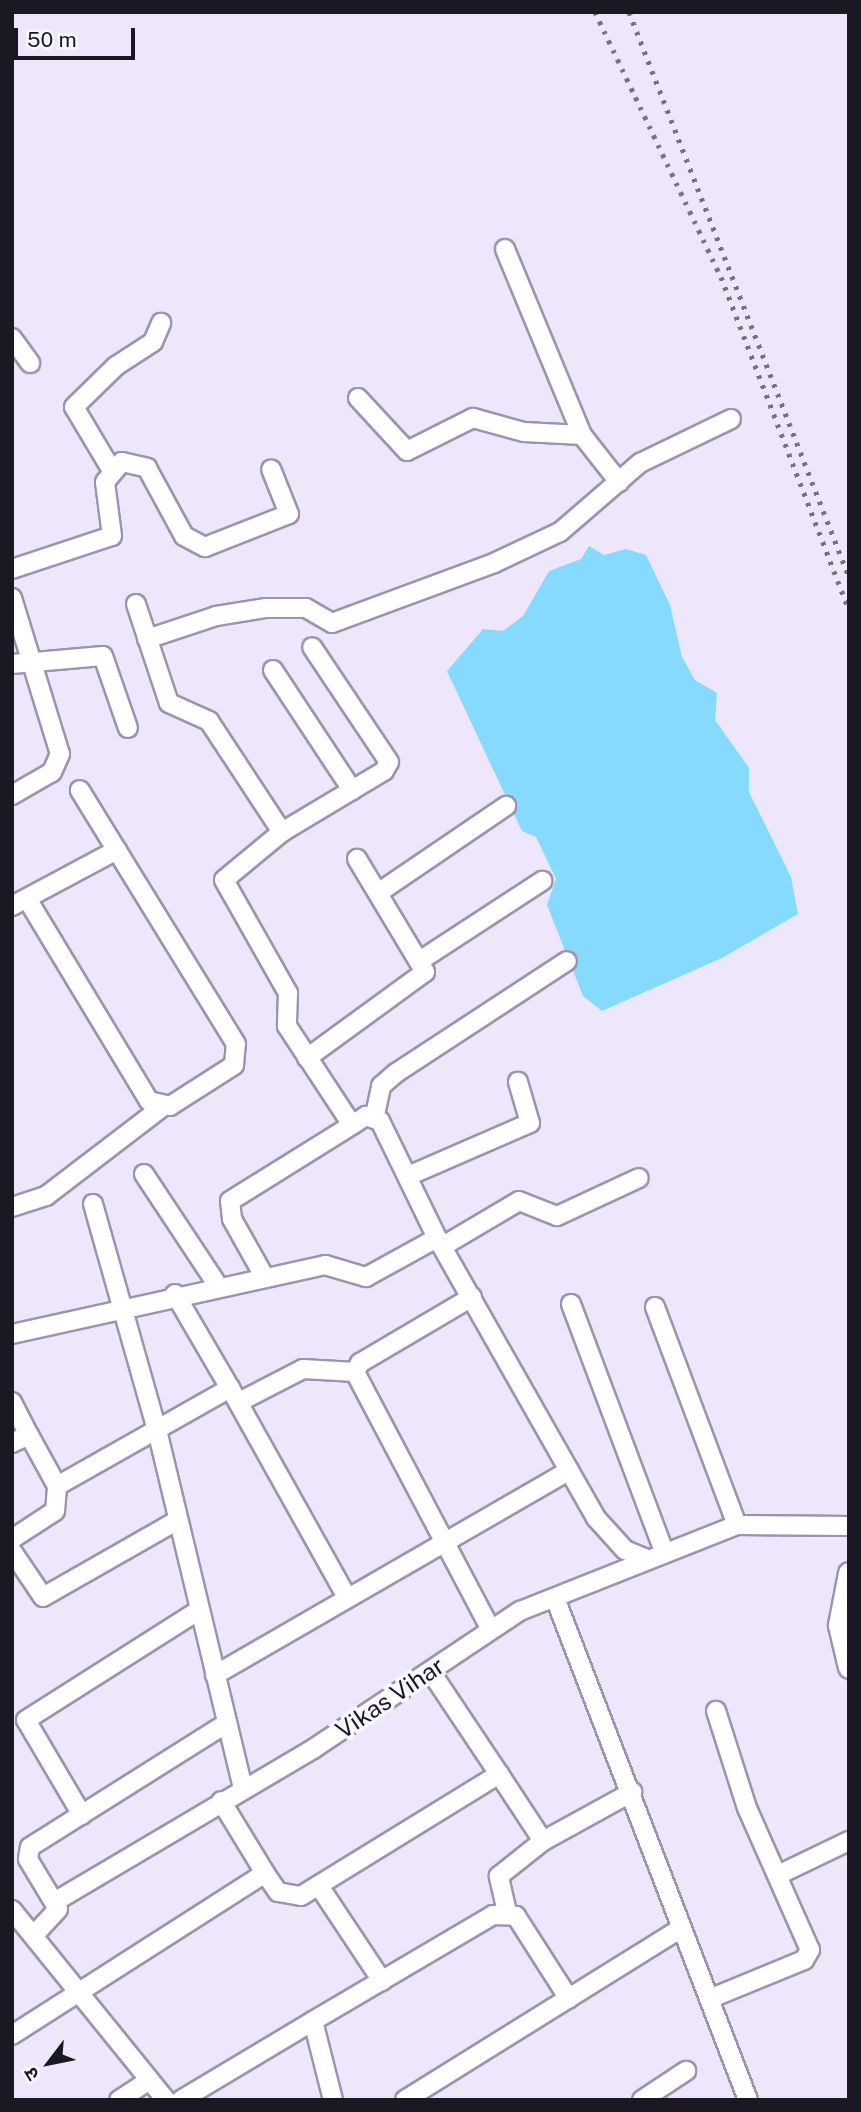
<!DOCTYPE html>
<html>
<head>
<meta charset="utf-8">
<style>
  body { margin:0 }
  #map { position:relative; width:861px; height:2112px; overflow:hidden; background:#eee7fb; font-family:"Public Sans","Noto Sans Devanagari",sans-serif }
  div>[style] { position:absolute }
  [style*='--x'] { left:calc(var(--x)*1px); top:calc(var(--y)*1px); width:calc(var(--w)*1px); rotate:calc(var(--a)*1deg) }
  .water>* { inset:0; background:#86dafe }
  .roads { filter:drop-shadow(2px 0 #9d93b0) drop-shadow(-2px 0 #9d93b0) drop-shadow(0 2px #9d93b0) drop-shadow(0 -2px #9d93b0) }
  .minor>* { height:18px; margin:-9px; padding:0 9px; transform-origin:9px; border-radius:9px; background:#fff }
  .tertiary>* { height:21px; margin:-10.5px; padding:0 10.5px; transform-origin:10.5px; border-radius:10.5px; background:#fff }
  .rail>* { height:5px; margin-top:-2.5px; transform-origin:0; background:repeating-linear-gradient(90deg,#777180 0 3.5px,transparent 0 10.5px) }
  span { translate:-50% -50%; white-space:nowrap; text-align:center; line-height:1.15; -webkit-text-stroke:7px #f9f7fe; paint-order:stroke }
  .street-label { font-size:24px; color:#1c1823 }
  .frame { position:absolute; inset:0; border:14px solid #1c1823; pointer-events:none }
  .north { position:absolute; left:14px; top:2028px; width:70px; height:70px; -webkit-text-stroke:5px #f9f7fe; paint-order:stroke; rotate:238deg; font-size:19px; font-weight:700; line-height:28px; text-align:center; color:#1c1823 }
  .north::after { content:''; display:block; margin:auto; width:24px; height:32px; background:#1c1823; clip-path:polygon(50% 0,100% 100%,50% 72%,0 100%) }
  .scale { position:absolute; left:14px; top:28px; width:121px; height:32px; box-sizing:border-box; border:4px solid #1c1823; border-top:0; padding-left:9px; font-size:21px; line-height:24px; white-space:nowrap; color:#1c1823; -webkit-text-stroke:5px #f9f7fe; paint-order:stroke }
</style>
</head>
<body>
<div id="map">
  <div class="water">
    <div style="clip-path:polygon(589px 546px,604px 555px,626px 549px,646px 555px,670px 605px,682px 657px,695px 680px,717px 693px,715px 720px,749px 768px,749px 792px,791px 877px,798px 914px,722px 958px,602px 1011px,583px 996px,547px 905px,556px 879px,536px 837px,522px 831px,447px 671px,483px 629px,503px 631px,523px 616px,549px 571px,581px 559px)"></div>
  </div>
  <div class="roads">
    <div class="minor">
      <div style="--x:505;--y:249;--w:201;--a:67.5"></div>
      <div style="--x:582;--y:435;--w:60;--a:51.8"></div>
      <div style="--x:12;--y:338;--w:31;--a:54"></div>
      <div style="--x:358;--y:398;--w:72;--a:47.2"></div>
      <div style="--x:407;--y:451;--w:74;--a:-26.6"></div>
      <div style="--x:473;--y:418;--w:53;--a:15.4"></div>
      <div style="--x:524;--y:432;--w:58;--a:3"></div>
      <div style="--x:111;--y:469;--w:72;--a:-120.8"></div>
      <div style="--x:74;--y:407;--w:59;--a:-44.3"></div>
      <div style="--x:116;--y:366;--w:44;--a:-33"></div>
      <div style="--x:153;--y:342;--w:21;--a:-67"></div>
      <div style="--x:12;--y:569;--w:105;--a:-18.3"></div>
      <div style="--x:112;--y:536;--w:54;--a:-97.4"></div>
      <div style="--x:105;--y:482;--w:26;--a:-50"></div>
      <div style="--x:122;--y:462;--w:26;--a:13"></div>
      <div style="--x:147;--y:468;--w:77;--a:61.4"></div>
      <div style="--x:184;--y:536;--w:24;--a:28"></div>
      <div style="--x:205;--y:547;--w:90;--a:-21.4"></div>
      <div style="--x:289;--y:514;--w:48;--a:-111.8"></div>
      <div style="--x:12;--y:598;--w:163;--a:72.9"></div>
      <div style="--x:60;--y:754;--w:20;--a:114"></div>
      <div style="--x:52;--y:772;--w:46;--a:150.1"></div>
      <div style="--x:136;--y:604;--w:104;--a:71.6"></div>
      <div style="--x:169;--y:703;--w:44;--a:24.2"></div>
      <div style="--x:209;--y:721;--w:133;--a:56.7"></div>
      <div style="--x:282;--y:832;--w:75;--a:140.4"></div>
      <div style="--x:224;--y:880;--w:130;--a:60.5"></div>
      <div style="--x:288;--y:993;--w:33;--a:92"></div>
      <div style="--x:287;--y:1026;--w:118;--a:56.7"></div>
      <div style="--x:352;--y:1125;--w:17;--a:-33"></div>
      <div style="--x:366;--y:1116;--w:15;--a:20"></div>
      <div style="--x:380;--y:1121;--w:130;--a:64"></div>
      <div style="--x:437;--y:1238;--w:322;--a:60.4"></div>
      <div style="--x:596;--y:1518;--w:43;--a:47.8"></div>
      <div style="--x:625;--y:1550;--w:22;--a:22"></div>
      <div style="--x:147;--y:639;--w:73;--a:-18.4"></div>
      <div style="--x:216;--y:616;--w:51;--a:-9.1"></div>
      <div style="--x:266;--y:608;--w:40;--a:0"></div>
      <div style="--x:306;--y:608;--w:30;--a:30"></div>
      <div style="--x:332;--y:623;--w:173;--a:-20.3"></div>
      <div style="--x:494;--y:563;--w:73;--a:-25.2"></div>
      <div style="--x:560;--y:532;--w:106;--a:-40.8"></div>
      <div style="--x:640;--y:463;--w:101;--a:-25.8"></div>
      <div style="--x:12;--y:664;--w:91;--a:-5"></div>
      <div style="--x:103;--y:656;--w:76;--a:70.9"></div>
      <div style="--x:273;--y:670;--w:144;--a:56.6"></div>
      <div style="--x:282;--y:832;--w:119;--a:-30.9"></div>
      <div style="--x:384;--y:771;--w:10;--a:-61"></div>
      <div style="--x:389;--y:762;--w:138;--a:-123.8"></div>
      <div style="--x:378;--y:893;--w:155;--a:-34.2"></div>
      <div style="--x:29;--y:902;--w:232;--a:58.9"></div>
      <div style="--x:149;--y:1101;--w:22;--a:13"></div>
      <div style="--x:170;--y:1106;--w:76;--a:-32.6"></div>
      <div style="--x:234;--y:1065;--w:21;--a:-85"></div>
      <div style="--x:236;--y:1044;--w:298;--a:-121.6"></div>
      <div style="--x:12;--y:906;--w:119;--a:-28.1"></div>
      <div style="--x:421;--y:960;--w:145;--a:-33.1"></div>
      <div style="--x:307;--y:1058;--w:146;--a:-36.1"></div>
      <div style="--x:425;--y:972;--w:132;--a:-121"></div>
      <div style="--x:375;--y:1115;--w:30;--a:-78"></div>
      <div style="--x:381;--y:1086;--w:20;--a:-41"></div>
      <div style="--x:396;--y:1073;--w:204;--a:-33.2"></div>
      <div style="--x:144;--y:1174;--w:134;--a:56.5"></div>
      <div style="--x:408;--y:1176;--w:133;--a:-23.5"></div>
      <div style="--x:530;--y:1123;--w:43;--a:-106.3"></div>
      <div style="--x:93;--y:1204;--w:235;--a:74.2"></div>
      <div style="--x:157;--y:1430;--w:369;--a:76.5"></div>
      <div style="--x:12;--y:1207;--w:36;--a:-18"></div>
      <div style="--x:46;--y:1196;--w:145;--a:-37.4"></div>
      <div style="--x:443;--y:1246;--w:88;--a:-30.6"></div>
      <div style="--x:519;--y:1201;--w:41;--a:21.5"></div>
      <div style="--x:557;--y:1216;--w:90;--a:-24.9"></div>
      <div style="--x:264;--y:1276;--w:65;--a:-119.3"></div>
      <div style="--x:232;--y:1219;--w:18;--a:-96"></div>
      <div style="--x:230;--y:1201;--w:144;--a:-31.9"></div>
      <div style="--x:175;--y:1294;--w:109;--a:59.7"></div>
      <div style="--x:472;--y:1297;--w:130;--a:149.5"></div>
      <div style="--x:360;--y:1363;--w:10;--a:119"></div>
      <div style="--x:355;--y:1372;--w:287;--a:62.2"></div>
      <div style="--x:571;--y:1304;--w:264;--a:69.4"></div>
      <div style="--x:655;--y:1307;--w:233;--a:69.4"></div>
      <div style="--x:12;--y:1334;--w:321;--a:-12.4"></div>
      <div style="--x:325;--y:1265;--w:43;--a:16.3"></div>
      <div style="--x:366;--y:1277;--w:81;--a:-28.8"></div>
      <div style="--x:12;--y:1402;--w:37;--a:63"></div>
      <div style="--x:29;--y:1435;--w:19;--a:155"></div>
      <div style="--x:239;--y:1402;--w:72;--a:-27.3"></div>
      <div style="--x:303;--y:1369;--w:52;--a:3.3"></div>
      <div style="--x:29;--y:1435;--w:58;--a:61.2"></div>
      <div style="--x:57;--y:1486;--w:199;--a:-29.5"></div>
      <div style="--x:230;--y:1388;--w:240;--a:60.8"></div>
      <div style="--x:12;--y:1539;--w:51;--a:-33.1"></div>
      <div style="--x:55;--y:1511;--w:25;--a:-85"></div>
      <div style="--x:12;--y:1551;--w:55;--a:56"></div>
      <div style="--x:43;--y:1597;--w:155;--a:-29.7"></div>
      <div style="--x:555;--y:1598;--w:538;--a:68.97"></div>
      <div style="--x:215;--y:1675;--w:409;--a:-30"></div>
      <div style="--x:499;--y:1774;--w:80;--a:56.7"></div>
      <div style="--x:543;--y:1841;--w:102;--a:-28.8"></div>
      <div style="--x:82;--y:1815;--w:110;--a:-120.5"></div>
      <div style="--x:26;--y:1720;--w:205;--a:-32.4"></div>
      <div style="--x:265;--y:1873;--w:23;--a:56"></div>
      <div style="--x:278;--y:1892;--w:23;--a:10"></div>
      <div style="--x:301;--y:1896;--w:233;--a:-31.6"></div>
      <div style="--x:499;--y:1774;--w:123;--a:-123.7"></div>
      <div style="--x:778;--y:1875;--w:79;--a:-25.6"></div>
      <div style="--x:319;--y:1886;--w:114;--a:56.4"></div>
      <div style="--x:56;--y:1901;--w:299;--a:-30.6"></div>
      <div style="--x:313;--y:1749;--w:249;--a:-33.7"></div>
      <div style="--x:520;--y:1611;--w:233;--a:-21.6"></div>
      <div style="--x:737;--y:1525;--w:112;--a:0.5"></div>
      <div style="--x:12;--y:1910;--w:245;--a:51"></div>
      <div style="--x:507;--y:1912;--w:37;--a:-103"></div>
      <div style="--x:499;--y:1876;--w:56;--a:-38.5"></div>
      <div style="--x:34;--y:1935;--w:35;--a:-47"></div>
      <div style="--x:58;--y:1909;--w:58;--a:-121"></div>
      <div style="--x:28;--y:1859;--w:12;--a:-81"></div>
      <div style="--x:30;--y:1847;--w:233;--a:-32.2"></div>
      <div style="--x:709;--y:1999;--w:103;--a:-22.3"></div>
      <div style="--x:804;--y:1960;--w:12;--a:-59"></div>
      <div style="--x:810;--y:1950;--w:155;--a:-113.9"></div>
      <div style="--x:747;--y:1808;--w:102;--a:-107.7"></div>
      <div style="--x:12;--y:2035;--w:300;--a:-32.6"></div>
      <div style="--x:265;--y:1873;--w:84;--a:-121.4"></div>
      <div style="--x:119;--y:2100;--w:33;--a:-33"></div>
      <div style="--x:181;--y:2100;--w:154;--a:-30.9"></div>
      <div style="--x:333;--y:2100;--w:81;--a:-104.2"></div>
      <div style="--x:313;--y:2021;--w:209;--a:-30.5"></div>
      <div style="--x:493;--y:1915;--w:23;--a:2"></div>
      <div style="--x:516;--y:1916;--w:98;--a:57.4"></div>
      <div style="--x:405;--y:2100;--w:324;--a:-31.9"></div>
      <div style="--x:642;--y:2100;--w:53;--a:-33.4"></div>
    </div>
    <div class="tertiary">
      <div style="--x:849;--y:1573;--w:53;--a:100.9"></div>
      <div style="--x:839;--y:1625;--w:43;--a:76.6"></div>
    </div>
  </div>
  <div class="rail">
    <div style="--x:595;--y:12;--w:293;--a:64.6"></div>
    <div style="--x:721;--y:277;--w:358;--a:69"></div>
    <div style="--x:629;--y:12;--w:606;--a:68.73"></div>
  </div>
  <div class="street-label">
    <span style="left:390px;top:1698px;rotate:-34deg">Vikas Vihar</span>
  </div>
  <div class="frame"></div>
  <div class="north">उ</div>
  <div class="scale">50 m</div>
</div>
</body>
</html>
